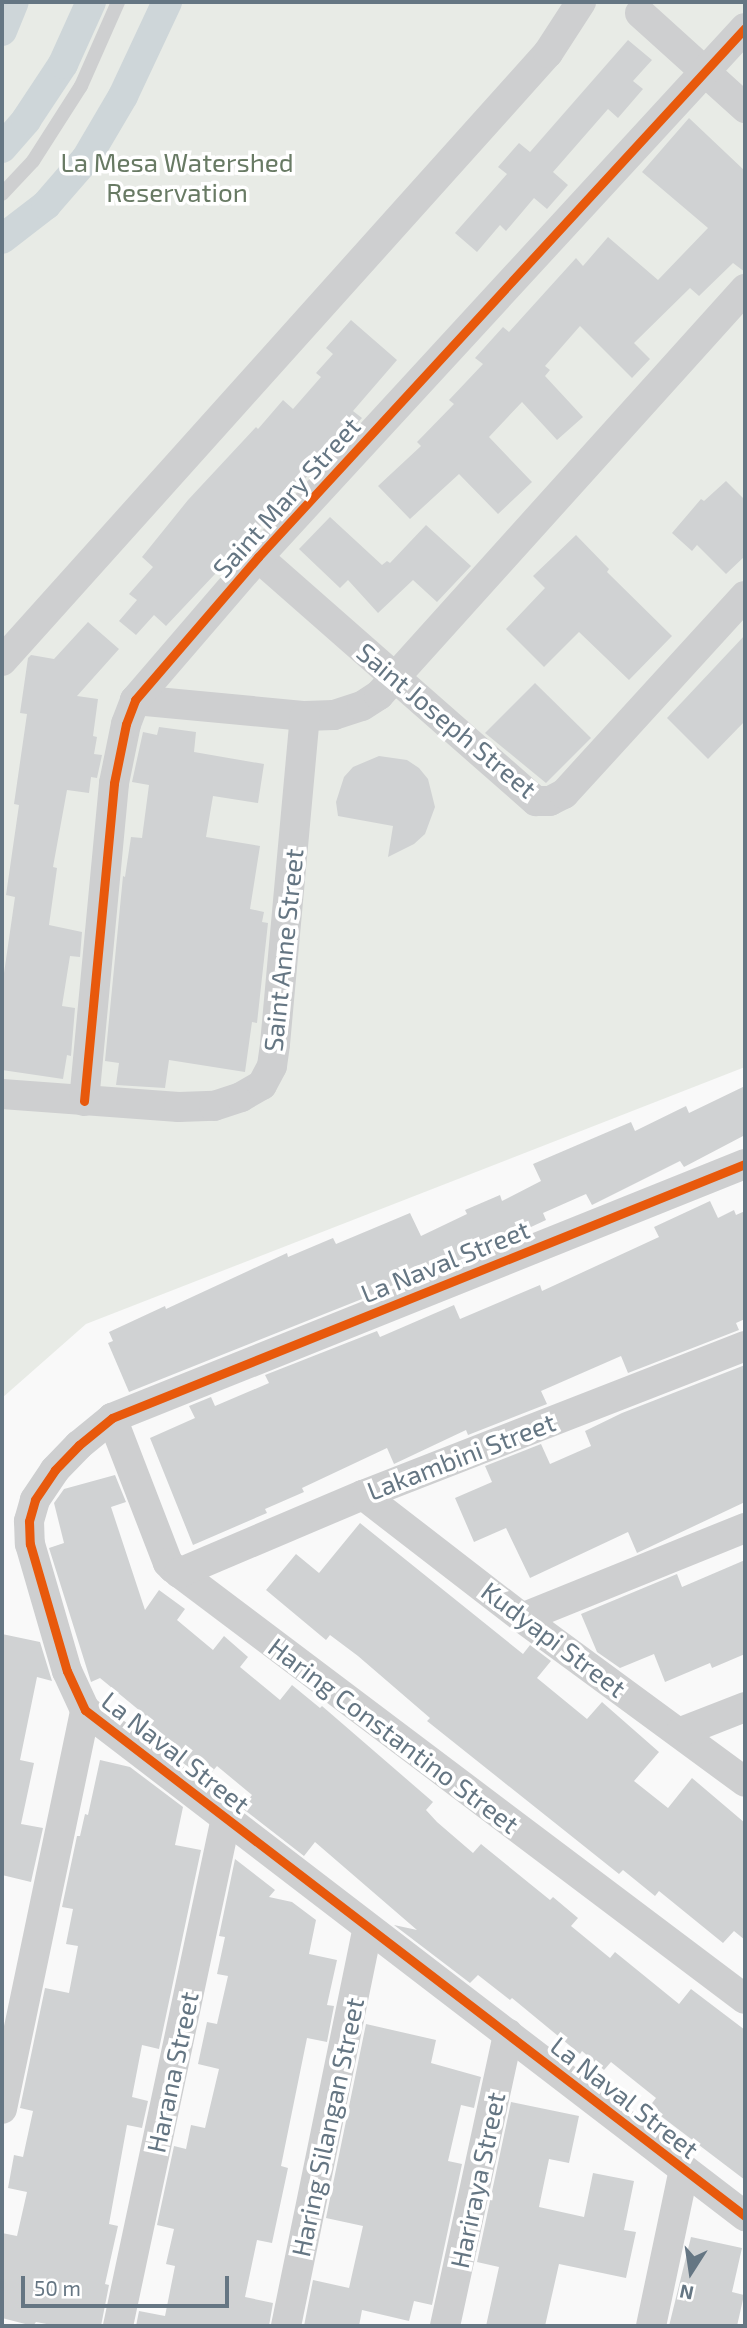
<!DOCTYPE html>
<html>
<head>
<meta charset="utf-8">
<style>
  body { margin:0 }
  #map { position:relative; width:747px; height:2328px; overflow:hidden; background:#f9f9f9; font-family:"Exo 2",sans-serif }
  div>[style] { position:absolute }
  [style*='--x'] { left:calc(var(--x)*1px); top:calc(var(--y)*1px); width:calc(var(--w)*1px); rotate:calc(var(--a)*1deg) }
  .green>* { inset:0; background:#e8ebe6 }
  .canal>* { height:30px; margin:-15px; padding:0 15px; transform-origin:15px; border-radius:15px; background:#ced6d9 }
  .building>* { inset:0; background:#d0d2d3 }
  .service>* { height:14px; margin:-7px; padding:0 7px; transform-origin:7px; border-radius:7px; background:#cecfd0 }
  .minor>* { height:30px; margin:-15px; padding:0 15px; transform-origin:15px; border-radius:15px; background:#cecfd0 }
  .cycleway>* { height:9px; margin:-4.5px; padding:0 4.5px; transform-origin:4.5px; border-radius:4.5px; background:#e8590c }
  span { translate:-50% -50%; white-space:nowrap; text-align:center; line-height:1.15; -webkit-text-stroke:7px #fff; paint-order:stroke }
  .park-label { font-size:26px; color:#687a64 }
  .street-label { font-size:26px; color:#657683 }
  .frame { position:absolute; inset:0; border:4px solid #657683; pointer-events:none }
  .north { position:absolute; left:656px; top:2237px; width:70px; height:70px; -webkit-text-stroke:5px #fff; paint-order:stroke; rotate:192deg; font-size:19px; font-weight:700; line-height:28px; text-align:center; color:#657683 }
  .north::after { content:''; display:block; margin:auto; width:24px; height:32px; background:#657683; clip-path:polygon(50% 0,100% 100%,50% 72%,0 100%) }
  .scale { position:absolute; left:21px; top:2276px; width:208px; height:32px; box-sizing:border-box; border:4px solid #657683; border-top:0; padding-left:9px; font-size:21px; line-height:24px; white-space:nowrap; color:#657683; -webkit-text-stroke:5px #fff; paint-order:stroke }
</style>
</head>
<body>
<div id="map">
  <div class="green">
    <div style="clip-path:polygon(2px 2px,745px 2px,745px 1067px,86px 1324px,2px 1398px)"></div>
  </div>
  <div class="canal">
    <div style="--x:2;--y:31;--w:31;--a:-68"></div>
    <div style="--x:2;--y:148;--w:37;--a:-49"></div>
    <div style="--x:26;--y:120;--w:67;--a:-56.5"></div>
    <div style="--x:63;--y:64;--w:68;--a:-65.7"></div>
    <div style="--x:2;--y:239;--w:56;--a:-37.7"></div>
    <div style="--x:46;--y:205;--w:61;--a:-49"></div>
    <div style="--x:86;--y:159;--w:73;--a:-59.6"></div>
    <div style="--x:123;--y:96;--w:104;--a:-64.9"></div>
  </div>
  <div class="building">
    <div style="clip-path:polygon(628px 40px,652px 60px,633px 81px,643px 89px,618px 118px,608px 109px,553px 172px,568px 185px,547px 209px,534px 198px,506px 231px,500px 225px,477px 252px,455px 233px,507px 174px,498px 167px,519px 143px,530px 152px)"></div>
    <div style="clip-path:polygon(689px 118px,745px 171px,745px 272px,733px 263px,699px 296px,690px 288px,634px 343px,650px 359px,632px 378px,580px 326px,545px 366px,550px 370px,545px 376px,583px 417px,557px 440px,522px 402px,489px 437px,532px 482px,498px 514px,459px 474px,410px 519px,378px 486px,421px 446px,417px 442px,454px 404px,449px 400px,483px 364px,475px 358px,503px 327px,509px 332px,576px 258px,583px 266px,608px 237px,658px 280px,708px 228px,642px 172px)"></div>
    <div style="clip-path:polygon(351px 320px,397px 360px,353px 411px,362px 418px,166px 626px,154px 615px,136px 635px,119px 621px,137px 600px,129px 594px,153px 567px,142px 557px,188px 500px,256px 427px,258px 429px,283px 400px,293px 409px,321px 377px,316px 373px,333px 354px,326px 348px)"></div>
    <div style="clip-path:polygon(726px 481px,745px 500px,745px 556px,726px 574px,697px 545px,692px 551px,672px 533px,701px 499px,704px 501px)"></div>
    <div style="clip-path:polygon(330px 517px,382px 565px,387px 561px,390px 563px,426px 525px,471px 566px,437px 602px,413px 580px,378px 613px,348px 580px,340px 588px,299px 549px)"></div>
    <div style="clip-path:polygon(576px 535px,609px 569px,607px 572px,672px 636px,629px 680px,579px 632px,544px 667px,506px 629px,545px 588px,533px 576px)"></div>
    <div style="clip-path:polygon(88px 622px,119px 649px,77px 696px,98px 699px,93px 736px,97px 737px,94px 754px,102px 755px,97px 778px,91px 777px,89px 793px,67px 790px,53px 867px,57px 868px,49px 925px,82px 932px,80px 957px,70px 956px,62px 1006px,75px 1008px,71px 1056px,67px 1055px,63px 1079px,2px 1070px,2px 987px,15px 897px,6px 895px,19px 805px,14px 804px,27px 714px,20px 713px,28px 658px,31px 655px,54px 659px)"></div>
    <div style="clip-path:polygon(745px 635px,745px 721px,708px 759px,667px 718px)"></div>
    <div style="clip-path:polygon(535px 683px,591px 738px,546px 783px,485px 733px)"></div>
    <div style="clip-path:polygon(159px 727px,196px 732px,194px 752px,264px 764px,258px 803px,213px 796px,206px 837px,260px 846px,250px 909px,264px 912px,262px 922px,268px 923px,257px 1023px,252px 1022px,245px 1072px,169px 1060px,165px 1088px,116px 1085px,119px 1063px,105px 1061px,123px 876px,125px 877px,131px 837px,142px 838px,149px 785px,132px 782px,143px 732px,157px 735px)"></div>
    <div style="clip-path:polygon(379px 756px,407px 760px,419px 768px,428px 779px,435px 807px,425px 834px,414px 844px,388px 857px,393px 826px,338px 816px,336px 802px,344px 777px,353px 767px)"></div>
    <div style="clip-path:polygon(745px 1086px,745px 1135px,684px 1167px,680px 1161px,592px 1205px,586px 1194px,543px 1213px,546px 1220px,516px 1234px,517px 1237px,440px 1268px,438px 1265px,362px 1299px,129px 1392px,108px 1343px,113px 1341px,109px 1332px,165px 1306px,166px 1309px,287px 1253px,288px 1257px,333px 1238px,336px 1244px,410px 1213px,421px 1236px,467px 1214px,465px 1210px,500px 1195px,502px 1201px,541px 1181px,533px 1164px,631px 1122px,635px 1131px,686px 1106px,689px 1113px)"></div>
    <div style="clip-path:polygon(710px 1201px,718px 1218px,734px 1210px,736px 1215px,745px 1211px,745px 1319px,736px 1323px,739px 1330px,628px 1373px,621px 1356px,541px 1391px,547px 1404px,468px 1435px,466px 1430px,394px 1464px,387px 1448px,302px 1488px,304px 1492px,265px 1509px,267px 1513px,193px 1545px,150px 1438px,195px 1418px,189px 1406px,211px 1397px,215px 1406px,269px 1383px,265px 1375px,377px 1331px,380px 1337px,454px 1305px,460px 1319px,540px 1285px,542px 1291px,659px 1237px,654px 1227px)"></div>
    <div style="clip-path:polygon(745px 1365px,745px 1502px,637px 1553px,628px 1532px,530px 1578px,506px 1528px,474px 1542px,455px 1498px,492px 1482px,485px 1466px,541px 1444px,550px 1464px,591px 1446px,585px 1431px,622px 1413px)"></div>
    <div style="clip-path:polygon(115px 1475px,126px 1502px,111px 1507px,145px 1610px,159px 1590px,185px 1609px,177px 1620px,213px 1650px,224px 1636px,248px 1657px,240px 1667px,280px 1700px,292px 1685px,320px 1708px,322px 1706px,433px 1802px,426px 1810px,437px 1822px,473px 1853px,481px 1844px,550px 1900px,553px 1897px,578px 1918px,571px 1926px,610px 1958px,615px 1952px,679px 2004px,691px 1989px,745px 2030px,745px 2180px,649px 2107px,656px 2098px,611px 2062px,604px 2070px,582px 2051px,580px 2054px,512px 1998px,510px 2000px,478px 1975px,470px 1983px,394px 1925px,417px 1930px,315px 1842px,304px 1856px,242px 1808px,252px 1795px,217px 1766px,205px 1780px,142px 1731px,151px 1720px,100px 1678px,91px 1682px,49px 1548px,64px 1543px,54px 1503px,64px 1489px)"></div>
    <div style="clip-path:polygon(360px 1523px,523px 1654px,530px 1645px,551px 1661px,537px 1678px,587px 1719px,602px 1702px,659px 1752px,634px 1781px,668px 1808px,692px 1778px,745px 1823px,745px 1940px,734px 1931px,723px 1943px,659px 1891px,655px 1896px,623px 1870px,619px 1874px,427px 1721px,430px 1718px,358px 1656px,330px 1635px,326px 1640px,266px 1590px,296px 1554px,319px 1573px)"></div>
    <div style="clip-path:polygon(745px 1560px,745px 1654px,712px 1668px,710px 1663px,665px 1682px,654px 1654px,620px 1668px,597px 1652px,581px 1614px,677px 1574px,682px 1587px)"></div>
    <div style="clip-path:polygon(2px 1634px,40px 1642px,52px 1681px,37px 1677px,20px 1760px,34px 1763px,21px 1824px,43px 1828px,31px 1882px,2px 1875px)"></div>
    <div style="clip-path:polygon(100px 1760px,130px 1767px,183px 1807px,175px 1845px,201px 1850px,159px 2049px,142px 2045px,132px 2097px,148px 2101px,142px 2128px,127px 2125px,109px 2224px,118px 2226px,105px 2284px,109px 2285px,101px 2326px,57px 2326px,36px 2322px,33px 2326px,2px 2318px,2px 2233px,17px 2236px,27px 2192px,8px 2188px,14px 2155px,23px 2157px,33px 2111px,20px 2108px,45px 1988px,69px 1993px,78px 1946px,66px 1944px,73px 1909px,62px 1907px,77px 1836px,80px 1836px,85px 1814px,88px 1815px)"></div>
    <div style="clip-path:polygon(235px 1859px,275px 1890px,269px 1897px,292px 1902px,316px 1920px,309px 1954px,337px 1960px,327px 2005px,334px 2006px,327px 2042px,307px 2038px,281px 2166px,288px 2168px,272px 2243px,257px 2240px,245px 2297px,273px 2303px,269px 2326px,136px 2326px,139px 2311px,165px 2316px,175px 2266px,166px 2264px,174px 2229px,157px 2225px,174px 2146px,186px 2149px,191px 2125px,205px 2128px,219px 2069px,198px 2064px,207px 2022px,217px 2024px,228px 1976px,217px 1974px,225px 1937px,219px 1936px)"></div>
    <div style="clip-path:polygon(366px 2024px,436px 2040px,431px 2063px,481px 2077px,474px 2108px,461px 2105px,448px 2161px,462px 2164px,432px 2305px,414px 2301px,409px 2321px,362px 2310px,359px 2326px,304px 2326px,313px 2280px,349px 2288px,363px 2226px,326px 2218px)"></div>
    <div style="clip-path:polygon(511px 2102px,579px 2116px,569px 2163px,549px 2159px,539px 2207px,584px 2217px,593px 2173px,634px 2181px,624px 2230px,636px 2232px,626px 2278px,559px 2264px,545px 2326px,486px 2326px,499px 2267px,477px 2262px)"></div>
    <div style="clip-path:polygon(691px 2237px,742px 2248px,732px 2292px,744px 2295px,737px 2326px,669px 2326px)"></div>
  </div>
  <div class="service">
    <div style="--x:2;--y:194;--w:45;--a:-46.8"></div>
    <div style="--x:33;--y:161;--w:89;--a:-57.4"></div>
    <div style="--x:81;--y:86;--w:92;--a:-66.2"></div>
  </div>
  <div class="minor">
    <div style="--x:640;--y:13;--w:142;--a:42.1"></div>
    <div style="--x:258;--y:557;--w:370;--a:41.3"></div>
    <div style="--x:536;--y:801;--w:14;--a:0"></div>
    <div style="--x:550;--y:801;--w:16;--a:-27"></div>
    <div style="--x:564;--y:794;--w:268;--a:-47.6"></div>
    <div style="--x:2;--y:661;--w:817;--a:-48.08"></div>
    <div style="--x:548;--y:53;--w:61;--a:-57.1"></div>
    <div style="--x:135;--y:700;--w:171;--a:5.4"></div>
    <div style="--x:305;--y:716;--w:29;--a:-2"></div>
    <div style="--x:334;--y:715;--w:29;--a:-18"></div>
    <div style="--x:362;--y:706;--w:20;--a:-33"></div>
    <div style="--x:379;--y:695;--w:547;--a:-47.97"></div>
    <div style="--x:2;--y:1094;--w:177;--a:4.2"></div>
    <div style="--x:179;--y:1107;--w:35;--a:-2"></div>
    <div style="--x:214;--y:1106;--w:28;--a:-18"></div>
    <div style="--x:241;--y:1097;--w:24;--a:-30"></div>
    <div style="--x:262;--y:1085;--w:21;--a:-62"></div>
    <div style="--x:272;--y:1066;--w:22;--a:-82"></div>
    <div style="--x:275;--y:1044;--w:329;--a:-84.8"></div>
    <div style="--x:84;--y:1101;--w:319;--a:-84.6"></div>
    <div style="--x:114;--y:783;--w:60;--a:-78.5"></div>
    <div style="--x:126;--y:724;--w:26;--a:-69"></div>
    <div style="--x:135;--y:700;--w:189;--a:-49.3"></div>
    <div style="--x:258;--y:557;--w:719;--a:-47.37"></div>
    <div style="--x:745;--y:1164;--w:682;--a:158.14"></div>
    <div style="--x:112;--y:1418;--w:43;--a:140.7"></div>
    <div style="--x:79;--y:1445;--w:35;--a:134"></div>
    <div style="--x:55;--y:1470;--w:36;--a:124"></div>
    <div style="--x:35;--y:1500;--w:22;--a:106"></div>
    <div style="--x:29;--y:1521;--w:23;--a:88"></div>
    <div style="--x:30;--y:1544;--w:132;--a:73.8"></div>
    <div style="--x:67;--y:1671;--w:43;--a:65.2"></div>
    <div style="--x:85;--y:1710;--w:832;--a:37.48"></div>
    <div style="--x:112;--y:1418;--w:155;--a:68.9"></div>
    <div style="--x:168;--y:1563;--w:7;--a:45"></div>
    <div style="--x:173;--y:1568;--w:716;--a:37"></div>
    <div style="--x:363;--y:1495;--w:201;--a:37.7"></div>
    <div style="--x:522;--y:1618;--w:277;--a:36.3"></div>
    <div style="--x:179;--y:1573;--w:200;--a:-23"></div>
    <div style="--x:363;--y:1495;--w:410;--a:-21.3"></div>
    <div style="--x:522;--y:1618;--w:240;--a:-22"></div>
    <div style="--x:681;--y:1732;--w:69;--a:-21.3"></div>
    <div style="--x:2;--y:2109;--w:408;--a:-78.2"></div>
    <div style="--x:118;--y:2326;--w:519;--a:-78"></div>
    <div style="--x:286;--y:2326;--w:406;--a:-78.4"></div>
    <div style="--x:445;--y:2326;--w:299;--a:-77.8"></div>
    <div style="--x:651;--y:2326;--w:160;--a:-78.1"></div>
  </div>
  <div class="cycleway">
    <div style="--x:84;--y:1101;--w:319;--a:-84.6"></div>
    <div style="--x:114;--y:783;--w:60;--a:-78.5"></div>
    <div style="--x:126;--y:724;--w:26;--a:-69"></div>
    <div style="--x:135;--y:700;--w:189;--a:-49.3"></div>
    <div style="--x:258;--y:557;--w:719;--a:-47.37"></div>
    <div style="--x:745;--y:1164;--w:682;--a:158.14"></div>
    <div style="--x:112;--y:1418;--w:43;--a:140.7"></div>
    <div style="--x:79;--y:1445;--w:35;--a:134"></div>
    <div style="--x:55;--y:1470;--w:36;--a:124"></div>
    <div style="--x:35;--y:1500;--w:22;--a:106"></div>
    <div style="--x:29;--y:1521;--w:23;--a:88"></div>
    <div style="--x:30;--y:1544;--w:132;--a:73.8"></div>
    <div style="--x:67;--y:1671;--w:43;--a:65.2"></div>
    <div style="--x:85;--y:1710;--w:832;--a:37.48"></div>
  </div>
  <div class="park-label">
    <span style="left:177px;top:177px">La Mesa Watershed<br>Reservation</span>
  </div>
  <div class="street-label">
    <span style="left:286px;top:497px;rotate:-48deg">Saint Mary Street</span>
    <span style="left:447px;top:720px;rotate:40deg">Saint Joseph Street</span>
    <span style="left:283px;top:950px;rotate:-84deg">Saint Anne Street</span>
    <span style="left:445px;top:1261px;rotate:-22deg">La Naval Street</span>
    <span style="left:461px;top:1456px;rotate:-21deg">Lakambini Street</span>
    <span style="left:554px;top:1639px;rotate:37deg">Kudyapi Street</span>
    <span style="left:394px;top:1735px;rotate:37deg">Haring Constantino Street</span>
    <span style="left:176px;top:1752px;rotate:38deg">La Naval Street</span>
    <span style="left:172px;top:2072px;rotate:-78deg">Harana Street</span>
    <span style="left:625px;top:2097px;rotate:38deg">La Naval Street</span>
    <span style="left:327px;top:2127px;rotate:-78deg">Haring Silangan Street</span>
    <span style="left:477px;top:2180px;rotate:-78deg">Hariraya Street</span>
  </div>
  <div class="frame"></div>
  <div class="north">N</div>
  <div class="scale">50 m</div>
</div>
</body>
</html>
